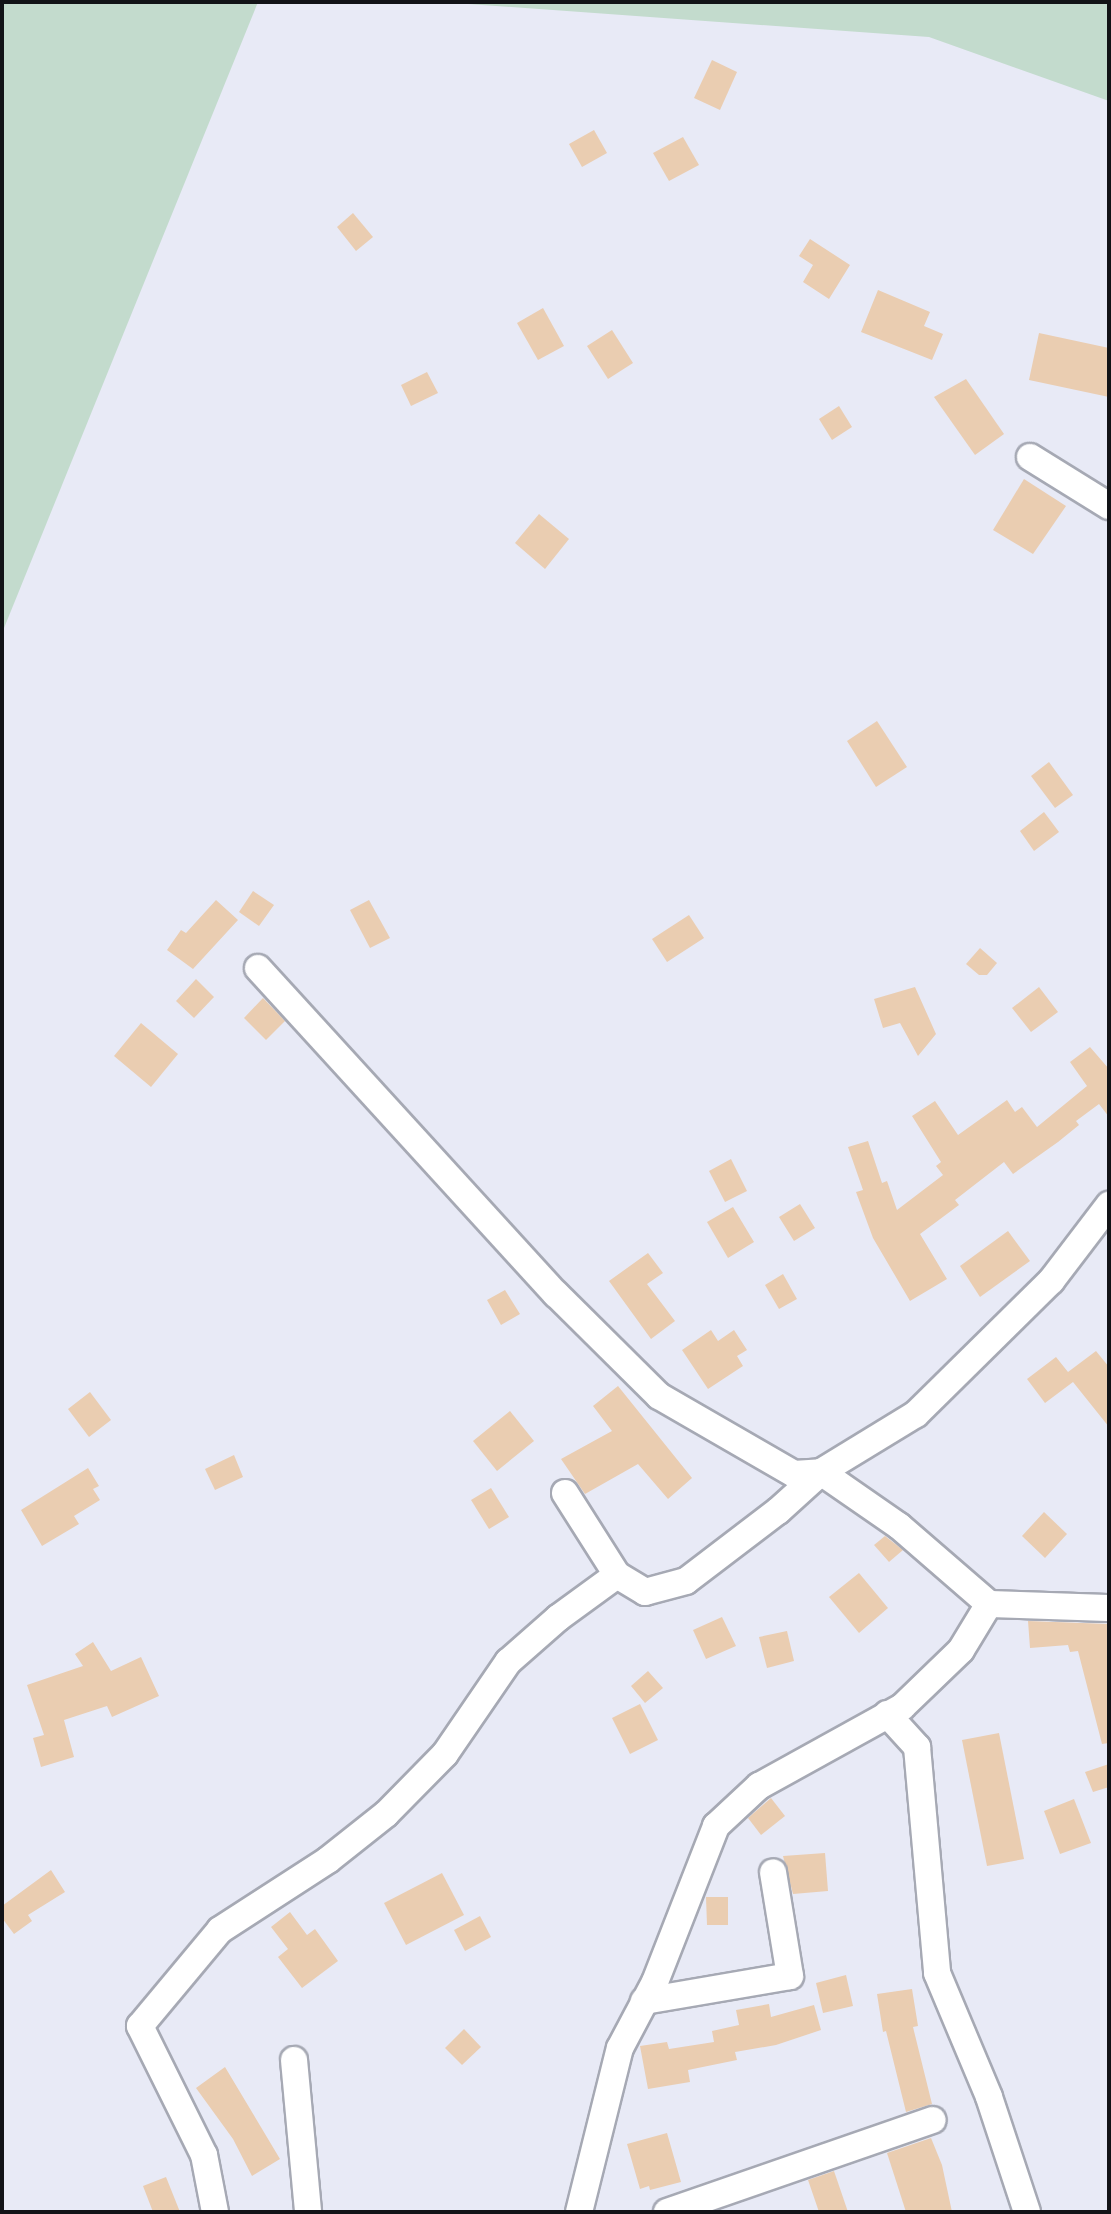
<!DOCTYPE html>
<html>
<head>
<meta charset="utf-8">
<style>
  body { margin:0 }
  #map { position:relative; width:1111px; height:2214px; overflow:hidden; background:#e8eaf6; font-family:"Exo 2",sans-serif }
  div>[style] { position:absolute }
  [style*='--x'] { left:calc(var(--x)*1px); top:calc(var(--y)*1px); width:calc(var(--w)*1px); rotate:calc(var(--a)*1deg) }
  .green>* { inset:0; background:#c3dbcd }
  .building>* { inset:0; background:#eacdb1 }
  .roads { filter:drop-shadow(2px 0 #a6a9b4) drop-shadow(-2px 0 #a6a9b4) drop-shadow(0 2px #a6a9b4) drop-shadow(0 -2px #a6a9b4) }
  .minor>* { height:26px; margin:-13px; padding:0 13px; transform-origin:13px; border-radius:13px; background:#fff }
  span { translate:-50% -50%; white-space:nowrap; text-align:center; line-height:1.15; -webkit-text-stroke:6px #fff; paint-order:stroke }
  .frame { position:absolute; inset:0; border:4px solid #121317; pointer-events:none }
</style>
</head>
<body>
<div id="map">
  <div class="green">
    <div style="clip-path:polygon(2px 2px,258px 2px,2px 633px)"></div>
    <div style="clip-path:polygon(440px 2px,1109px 2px,1109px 101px,929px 37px)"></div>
  </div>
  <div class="building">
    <div style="clip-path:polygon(712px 60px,737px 72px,720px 110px,694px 98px)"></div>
    <div style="clip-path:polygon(594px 130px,607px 153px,582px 167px,569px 144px)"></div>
    <div style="clip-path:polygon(683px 137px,699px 165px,669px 181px,653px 153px)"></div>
    <div style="clip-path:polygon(353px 213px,373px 237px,356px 251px,337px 227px)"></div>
    <div style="clip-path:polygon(810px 239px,850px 265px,829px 299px,803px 282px,813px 265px,799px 256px)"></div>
    <div style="clip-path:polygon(878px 290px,930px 312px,924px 326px,943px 334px,932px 360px,861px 332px)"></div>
    <div style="clip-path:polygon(543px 308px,564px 346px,538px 360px,517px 323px)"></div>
    <div style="clip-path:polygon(612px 330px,633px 363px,608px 379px,587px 346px)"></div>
    <div style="clip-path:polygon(1039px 333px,1109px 348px,1109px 397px,1029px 380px)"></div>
    <div style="clip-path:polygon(427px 372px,438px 393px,411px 406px,401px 385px)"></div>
    <div style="clip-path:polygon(966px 379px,1004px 434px,975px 455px,934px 397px)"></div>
    <div style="clip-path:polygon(839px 406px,852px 427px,832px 440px,819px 419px)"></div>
    <div style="clip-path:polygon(1024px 479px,1066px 506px,1033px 554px,993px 530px)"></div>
    <div style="clip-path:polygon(539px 514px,569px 539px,545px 569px,515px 543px)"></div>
    <div style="clip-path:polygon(877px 721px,907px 767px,876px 787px,847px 741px)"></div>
    <div style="clip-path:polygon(1049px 762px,1073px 795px,1055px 808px,1031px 776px)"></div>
    <div style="clip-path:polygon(1044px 812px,1059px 832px,1034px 851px,1020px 831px)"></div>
    <div style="clip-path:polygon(253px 891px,274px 905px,259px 926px,239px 912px)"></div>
    <div style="clip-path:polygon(216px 900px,238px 920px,193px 969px,167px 950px,181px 930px,186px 933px)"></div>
    <div style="clip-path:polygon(369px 900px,390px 938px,370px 948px,350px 910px)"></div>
    <div style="clip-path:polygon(689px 915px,704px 938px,667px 962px,652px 939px)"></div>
    <div style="clip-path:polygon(980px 948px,997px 963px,987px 975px,979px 975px,966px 964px)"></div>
    <div style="clip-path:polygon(196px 979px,214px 997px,194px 1018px,176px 1001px)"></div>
    <div style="clip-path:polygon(915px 987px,936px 1034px,918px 1056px,900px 1023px,883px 1028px,874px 999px)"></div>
    <div style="clip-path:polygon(1039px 987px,1058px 1012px,1031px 1032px,1012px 1008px)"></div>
    <div style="clip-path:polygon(263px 998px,285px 1021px,266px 1040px,244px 1018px)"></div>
    <div style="clip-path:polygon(141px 1023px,178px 1054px,151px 1087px,114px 1056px)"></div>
    <div style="clip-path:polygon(1090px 1047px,1109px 1069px,1109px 1117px,1099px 1104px,1076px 1121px,1079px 1125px,1058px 1142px,1013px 1174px,1004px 1162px,955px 1200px,959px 1205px,920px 1234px,947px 1279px,910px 1301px,873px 1238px,856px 1192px,863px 1190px,848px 1147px,868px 1141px,882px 1183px,887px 1181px,897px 1210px,943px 1175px,936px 1166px,941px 1162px,912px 1116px,935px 1101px,958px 1135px,1007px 1100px,1015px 1112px,1022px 1107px,1037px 1127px,1087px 1086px,1070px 1062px)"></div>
    <div style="clip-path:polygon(731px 1159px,747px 1191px,725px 1202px,709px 1171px)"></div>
    <div style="clip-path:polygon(800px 1204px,815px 1228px,794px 1241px,779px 1217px)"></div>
    <div style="clip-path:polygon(733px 1207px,754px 1242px,728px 1258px,707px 1222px)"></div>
    <div style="clip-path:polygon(1008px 1231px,1030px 1261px,980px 1297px,960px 1266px)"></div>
    <div style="clip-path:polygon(648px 1253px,663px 1273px,647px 1284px,675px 1321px,651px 1339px,609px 1281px)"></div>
    <div style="clip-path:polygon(783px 1274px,797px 1299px,779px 1309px,765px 1285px)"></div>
    <div style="clip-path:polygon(505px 1290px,520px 1314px,501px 1325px,487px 1300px)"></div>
    <div style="clip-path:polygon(711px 1330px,718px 1341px,734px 1330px,747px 1350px,737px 1356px,743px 1366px,708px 1389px,682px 1350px)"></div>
    <div style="clip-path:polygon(1096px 1351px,1109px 1367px,1109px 1427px,1073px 1382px,1045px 1403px,1027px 1379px,1056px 1357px,1068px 1372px)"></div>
    <div style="clip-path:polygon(618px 1386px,692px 1478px,668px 1499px,638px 1464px,585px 1494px,561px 1459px,612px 1431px,593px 1406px)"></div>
    <div style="clip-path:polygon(90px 1392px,111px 1420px,89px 1437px,68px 1409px)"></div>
    <div style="clip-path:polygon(510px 1411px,534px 1441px,497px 1471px,473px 1441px)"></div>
    <div style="clip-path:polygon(234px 1455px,243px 1477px,215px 1490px,205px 1469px)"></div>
    <div style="clip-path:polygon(88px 1468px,99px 1486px,93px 1489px,100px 1500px,74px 1516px,79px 1524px,42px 1546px,21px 1510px)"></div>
    <div style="clip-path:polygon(491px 1488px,509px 1517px,489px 1529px,471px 1500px)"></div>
    <div style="clip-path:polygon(1044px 1512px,1067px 1534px,1045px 1558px,1022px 1536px)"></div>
    <div style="clip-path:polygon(885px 1536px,903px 1550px,889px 1562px,874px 1545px)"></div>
    <div style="clip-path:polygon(859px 1573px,888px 1608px,859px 1633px,829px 1597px)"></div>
    <div style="clip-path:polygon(722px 1617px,736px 1646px,706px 1659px,693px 1630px)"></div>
    <div style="clip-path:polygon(1028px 1621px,1109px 1624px,1109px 1743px,1102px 1744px,1078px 1651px,1070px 1652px,1068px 1645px,1030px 1648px)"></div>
    <div style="clip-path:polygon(787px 1631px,794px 1661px,767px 1668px,759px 1637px)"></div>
    <div style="clip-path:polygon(93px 1642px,111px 1671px,141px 1657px,159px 1696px,112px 1717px,107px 1706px,64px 1720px,74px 1757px,41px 1767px,33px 1738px,44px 1735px,27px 1685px,83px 1666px,75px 1654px)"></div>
    <div style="clip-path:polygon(648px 1671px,663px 1688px,645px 1703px,631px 1686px)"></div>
    <div style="clip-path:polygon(640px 1704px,658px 1740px,630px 1754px,612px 1718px)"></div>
    <div style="clip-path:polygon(999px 1733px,1024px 1859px,987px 1866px,962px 1740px)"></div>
    <div style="clip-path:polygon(1109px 1764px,1109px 1787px,1093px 1792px,1085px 1772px)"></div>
    <div style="clip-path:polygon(771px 1798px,785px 1816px,761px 1835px,748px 1818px)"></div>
    <div style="clip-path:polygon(1074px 1799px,1091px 1843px,1060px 1854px,1044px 1811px)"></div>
    <div style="clip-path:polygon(825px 1853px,828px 1891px,793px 1894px,783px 1856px)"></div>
    <div style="clip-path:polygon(51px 1870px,65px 1892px,28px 1915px,32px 1921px,14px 1934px,2px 1918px,2px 1906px)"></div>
    <div style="clip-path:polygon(442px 1873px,464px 1915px,406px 1945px,384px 1903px)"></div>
    <div style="clip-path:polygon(706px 1897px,728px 1897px,728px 1925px,707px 1925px)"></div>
    <div style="clip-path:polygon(290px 1912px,307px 1935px,315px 1929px,338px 1961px,302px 1988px,278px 1957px,288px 1949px,271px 1927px)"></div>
    <div style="clip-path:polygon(480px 1916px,491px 1937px,465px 1951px,454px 1930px)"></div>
    <div style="clip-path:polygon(846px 1975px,853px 2006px,823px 2013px,816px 1983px)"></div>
    <div style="clip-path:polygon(912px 1989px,918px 2026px,913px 2027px,932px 2104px,906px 2112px,886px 2031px,883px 2032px,877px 1994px)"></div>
    <div style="clip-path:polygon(769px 2004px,771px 2017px,814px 2005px,821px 2030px,776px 2045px,735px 2052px,737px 2060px,688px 2070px,690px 2082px,648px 2089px,640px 2046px,667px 2042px,669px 2049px,714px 2042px,712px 2031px,739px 2025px,736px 2010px)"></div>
    <div style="clip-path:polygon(464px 2029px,481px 2047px,462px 2065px,445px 2048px)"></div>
    <div style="clip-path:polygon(225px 2067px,280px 2159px,252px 2176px,233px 2139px,196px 2088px)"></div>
    <div style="clip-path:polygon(667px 2133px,681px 2182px,650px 2190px,649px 2186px,640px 2189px,627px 2144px)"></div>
    <div style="clip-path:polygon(931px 2138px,942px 2165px,952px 2212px,906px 2212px,887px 2153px)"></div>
    <div style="clip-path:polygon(834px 2171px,848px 2212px,819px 2212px,808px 2180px)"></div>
    <div style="clip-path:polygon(166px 2177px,180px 2212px,153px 2212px,143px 2186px)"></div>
  </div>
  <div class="roads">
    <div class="minor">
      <div style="--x:1030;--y:457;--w:93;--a:31.8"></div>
      <div style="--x:258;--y:968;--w:442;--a:47.6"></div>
      <div style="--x:556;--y:1294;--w:145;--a:44.7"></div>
      <div style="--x:659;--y:1396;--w:156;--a:30"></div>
      <div style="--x:794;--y:1474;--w:27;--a:-4"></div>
      <div style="--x:821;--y:1472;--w:95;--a:34.7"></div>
      <div style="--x:899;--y:1526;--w:119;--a:40.9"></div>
      <div style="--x:989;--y:1604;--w:120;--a:1.9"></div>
      <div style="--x:565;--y:1493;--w:97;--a:57.6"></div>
      <div style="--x:617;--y:1575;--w:33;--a:31"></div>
      <div style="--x:645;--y:1592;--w:42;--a:-15"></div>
      <div style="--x:686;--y:1581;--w:116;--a:-37.3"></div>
      <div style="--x:778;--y:1511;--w:58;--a:-42.2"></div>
      <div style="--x:821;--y:1472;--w:111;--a:-31.4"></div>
      <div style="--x:916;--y:1414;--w:190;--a:-44.6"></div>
      <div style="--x:1051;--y:1281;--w:96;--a:-52.7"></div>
      <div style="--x:887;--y:1714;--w:45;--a:47.7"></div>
      <div style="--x:917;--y:1747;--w:227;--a:84.9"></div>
      <div style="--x:937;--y:1973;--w:134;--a:67.2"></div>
      <div style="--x:989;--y:2097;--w:121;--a:71.7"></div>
      <div style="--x:644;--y:2001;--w:148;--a:-9.7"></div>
      <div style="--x:790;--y:1976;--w:105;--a:-99.3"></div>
      <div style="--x:294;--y:2060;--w:153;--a:84.7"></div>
      <div style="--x:215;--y:2212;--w:58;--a:-100.9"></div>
      <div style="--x:204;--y:2155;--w:144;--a:-116.4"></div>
      <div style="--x:140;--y:2026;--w:125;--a:-50.2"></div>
      <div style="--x:220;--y:1930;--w:129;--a:-32.9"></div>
      <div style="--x:328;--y:1860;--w:74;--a:-38.4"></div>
      <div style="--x:386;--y:1814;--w:84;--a:-45.5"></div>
      <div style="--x:445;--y:1754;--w:112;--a:-55.6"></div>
      <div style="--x:508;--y:1662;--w:67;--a:-41.3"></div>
      <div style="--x:558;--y:1618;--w:73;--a:-36.1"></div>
      <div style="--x:579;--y:2212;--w:169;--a:-76"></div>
      <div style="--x:620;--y:2048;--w:75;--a:-62.1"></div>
      <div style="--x:655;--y:1982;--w:168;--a:-68.6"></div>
      <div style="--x:716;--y:1826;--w:59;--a:-42.9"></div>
      <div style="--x:759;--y:1786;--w:163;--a:-28.9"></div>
      <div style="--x:902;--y:1707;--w:82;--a:-44"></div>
      <div style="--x:961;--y:1650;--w:54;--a:-58.7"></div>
      <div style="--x:667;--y:2212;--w:281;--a:-19.1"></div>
    </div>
  </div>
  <div class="frame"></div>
</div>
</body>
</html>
